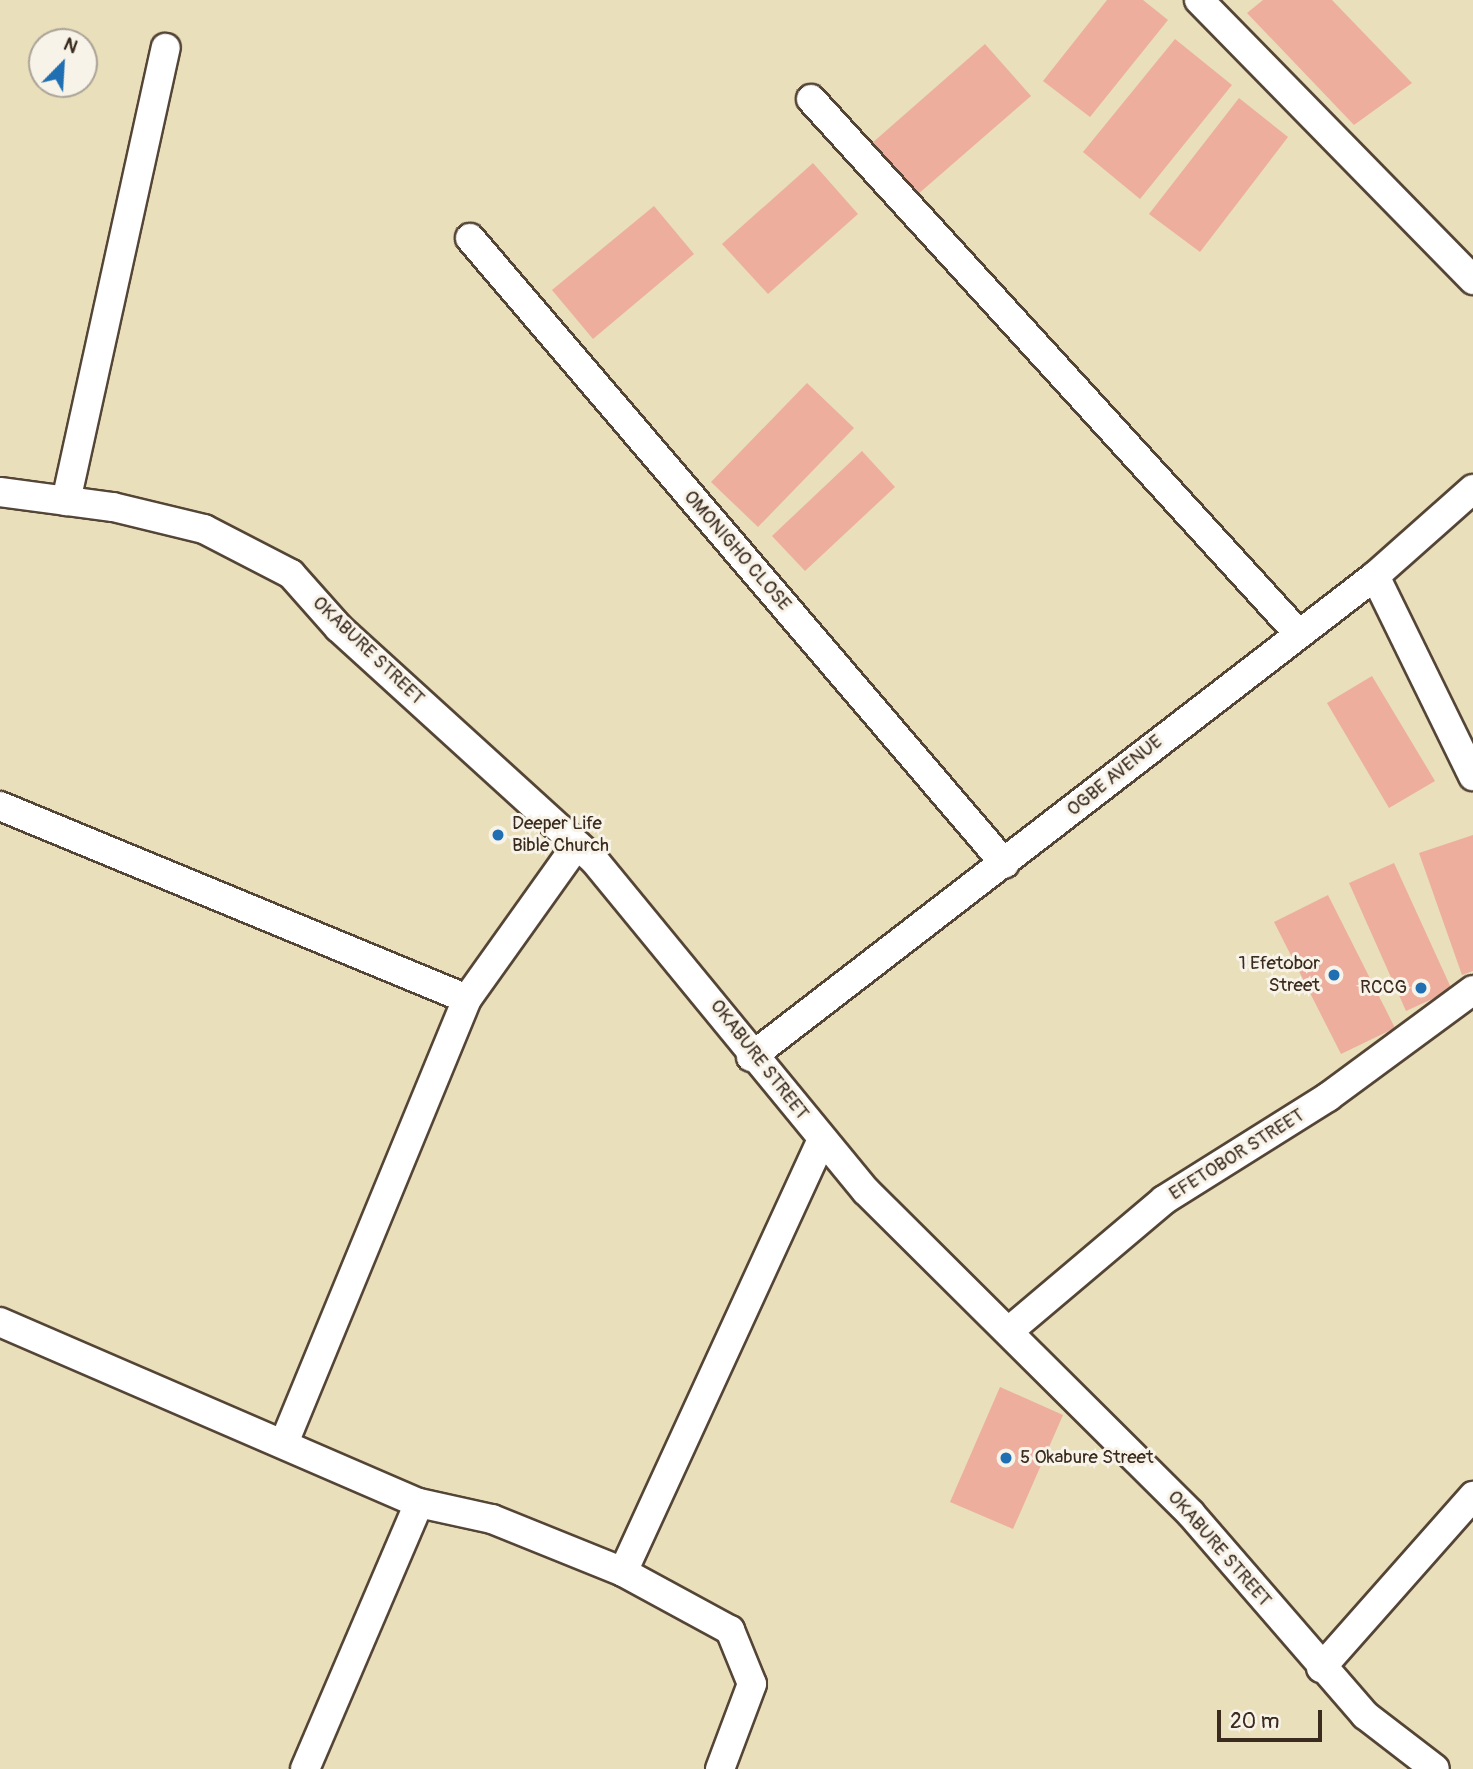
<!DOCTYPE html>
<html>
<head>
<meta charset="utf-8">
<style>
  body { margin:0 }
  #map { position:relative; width:1473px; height:1769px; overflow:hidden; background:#e9dfbb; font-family:Pangolin,sans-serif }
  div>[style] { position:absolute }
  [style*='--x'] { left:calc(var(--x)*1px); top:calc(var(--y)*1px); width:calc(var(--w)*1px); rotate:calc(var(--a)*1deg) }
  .building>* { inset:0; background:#edae9e }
  .roads { filter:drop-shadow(2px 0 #554536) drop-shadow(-2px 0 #554536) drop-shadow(0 2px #554536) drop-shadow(0 -2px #554536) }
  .minor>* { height:28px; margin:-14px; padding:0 14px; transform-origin:14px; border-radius:14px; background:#fff }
  .dots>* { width:19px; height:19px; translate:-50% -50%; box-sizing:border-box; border:4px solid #f7f3e8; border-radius:50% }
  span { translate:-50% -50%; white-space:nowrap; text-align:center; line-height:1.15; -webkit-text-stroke:6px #f7f3e8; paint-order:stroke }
  .street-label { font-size:19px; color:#3b2a1e }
  .poi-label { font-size:19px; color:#3b2a1e }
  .left { translate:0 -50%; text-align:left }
  .right { translate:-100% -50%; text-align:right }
  .north { position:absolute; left:28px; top:28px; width:70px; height:70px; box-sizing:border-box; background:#f7f3e8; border:2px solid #aca397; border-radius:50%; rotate:24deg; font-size:19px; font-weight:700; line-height:28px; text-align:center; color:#3b2a1e }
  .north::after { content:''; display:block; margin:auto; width:24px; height:32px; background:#1f6fb2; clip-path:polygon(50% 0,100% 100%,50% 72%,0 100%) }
  .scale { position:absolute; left:1217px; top:1710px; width:105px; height:32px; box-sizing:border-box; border:4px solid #3b2a1e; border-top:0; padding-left:9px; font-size:21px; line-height:24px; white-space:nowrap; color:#3b2a1e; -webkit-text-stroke:5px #f7f3e8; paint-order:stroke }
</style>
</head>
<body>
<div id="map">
  <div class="building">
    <div style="clip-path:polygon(1107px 0,1143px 0,1168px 20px,1090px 117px,1043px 81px)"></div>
    <div style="clip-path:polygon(1263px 0,1332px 0,1412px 83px,1354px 125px,1247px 13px)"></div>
    <div style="clip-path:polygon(1175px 39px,1232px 85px,1140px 199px,1083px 152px)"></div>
    <div style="clip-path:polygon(985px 44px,1031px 96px,917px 195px,871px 144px)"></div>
    <div style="clip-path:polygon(1239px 98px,1288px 137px,1200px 252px,1149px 214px)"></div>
    <div style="clip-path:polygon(813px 163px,858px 214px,768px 294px,722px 244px)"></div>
    <div style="clip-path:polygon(654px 206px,694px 254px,593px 339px,552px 290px)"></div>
    <div style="clip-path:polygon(807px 383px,854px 428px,758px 527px,711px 482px)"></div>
    <div style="clip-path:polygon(862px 451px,895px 487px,805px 571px,772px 536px)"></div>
    <div style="clip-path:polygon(1372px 676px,1435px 781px,1389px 808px,1327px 703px)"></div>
    <div style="clip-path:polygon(1473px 835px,1473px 971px,1462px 975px,1419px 853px)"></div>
    <div style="clip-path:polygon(1394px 863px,1452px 990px,1406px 1011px,1349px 883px)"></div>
    <div style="clip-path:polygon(1328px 895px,1395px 1028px,1341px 1054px,1274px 922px)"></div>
    <div style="clip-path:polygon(1000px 1387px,1063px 1415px,1013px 1529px,950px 1502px)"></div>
  </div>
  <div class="roads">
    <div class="minor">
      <div style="--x:1199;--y:0;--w:392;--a:45.6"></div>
      <div style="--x:811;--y:99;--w:721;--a:47.64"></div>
      <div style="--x:470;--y:238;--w:823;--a:49.48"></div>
      <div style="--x:0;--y:492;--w:114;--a:7.6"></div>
      <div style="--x:113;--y:507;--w:94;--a:13.6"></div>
      <div style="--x:204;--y:529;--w:98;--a:27.3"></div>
      <div style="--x:291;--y:574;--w:72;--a:48.4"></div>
      <div style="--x:339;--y:628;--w:345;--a:42.3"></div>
      <div style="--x:594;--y:860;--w:428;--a:50.6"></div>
      <div style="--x:866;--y:1191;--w:458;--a:44.8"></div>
      <div style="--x:1191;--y:1514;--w:266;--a:49.1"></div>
      <div style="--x:1365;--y:1715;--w:88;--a:37.6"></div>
      <div style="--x:66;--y:501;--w:464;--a:-77.6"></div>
      <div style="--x:1375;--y:576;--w:223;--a:63.9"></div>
      <div style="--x:0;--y:806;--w:505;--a:22.45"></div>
      <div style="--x:751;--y:1057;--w:788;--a:-37.63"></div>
      <div style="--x:1375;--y:576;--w:131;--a:-41.6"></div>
      <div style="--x:0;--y:1322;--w:456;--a:23.4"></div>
      <div style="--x:419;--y:1503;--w:75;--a:12.4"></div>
      <div style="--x:492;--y:1519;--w:141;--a:22"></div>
      <div style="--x:623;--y:1572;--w:122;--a:28.5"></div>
      <div style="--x:730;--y:1630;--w:58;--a:67.8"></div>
      <div style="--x:752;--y:1684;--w:91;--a:110.6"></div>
      <div style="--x:1009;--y:1331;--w:203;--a:-40.2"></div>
      <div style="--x:1164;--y:1200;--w:194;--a:-32.1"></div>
      <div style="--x:1328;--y:1097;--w:180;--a:-36.4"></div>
      <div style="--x:284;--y:1443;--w:480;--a:-67.6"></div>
      <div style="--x:467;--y:999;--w:189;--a:-54.5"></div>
      <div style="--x:623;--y:1572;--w:477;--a:-65.3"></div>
      <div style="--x:1321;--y:1668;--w:230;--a:-48.5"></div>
      <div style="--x:305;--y:1769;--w:289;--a:-66.8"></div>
    </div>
  </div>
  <div class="dots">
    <div style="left:498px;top:835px;background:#1f6fb2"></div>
    <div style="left:1334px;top:975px;background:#1f6fb2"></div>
    <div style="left:1421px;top:988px;background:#1f6fb2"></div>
    <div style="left:1006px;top:1458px;background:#1f6fb2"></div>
  </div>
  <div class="street-label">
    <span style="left:737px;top:551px;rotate:49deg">OMONIGHO CLOSE</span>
    <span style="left:368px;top:651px;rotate:44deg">OKABURE STREET</span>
    <span style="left:1115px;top:776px;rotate:-39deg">OGBE AVENUE</span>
    <span style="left:759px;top:1060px;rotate:52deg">OKABURE STREET</span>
    <span style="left:1237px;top:1155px;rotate:-32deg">EFETOBOR STREET</span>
    <span style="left:1219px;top:1549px;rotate:49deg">OKABURE STREET</span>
  </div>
  <div class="poi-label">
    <span class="left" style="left:512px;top:835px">Deeper Life<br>Bible Church</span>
    <span class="right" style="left:1320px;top:975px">1 Efetobor<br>Street</span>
    <span class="right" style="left:1407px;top:988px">RCCG</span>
    <span class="left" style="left:1020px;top:1458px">5 Okabure Street</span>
  </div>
  <div class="north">N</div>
  <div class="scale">20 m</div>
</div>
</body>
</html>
